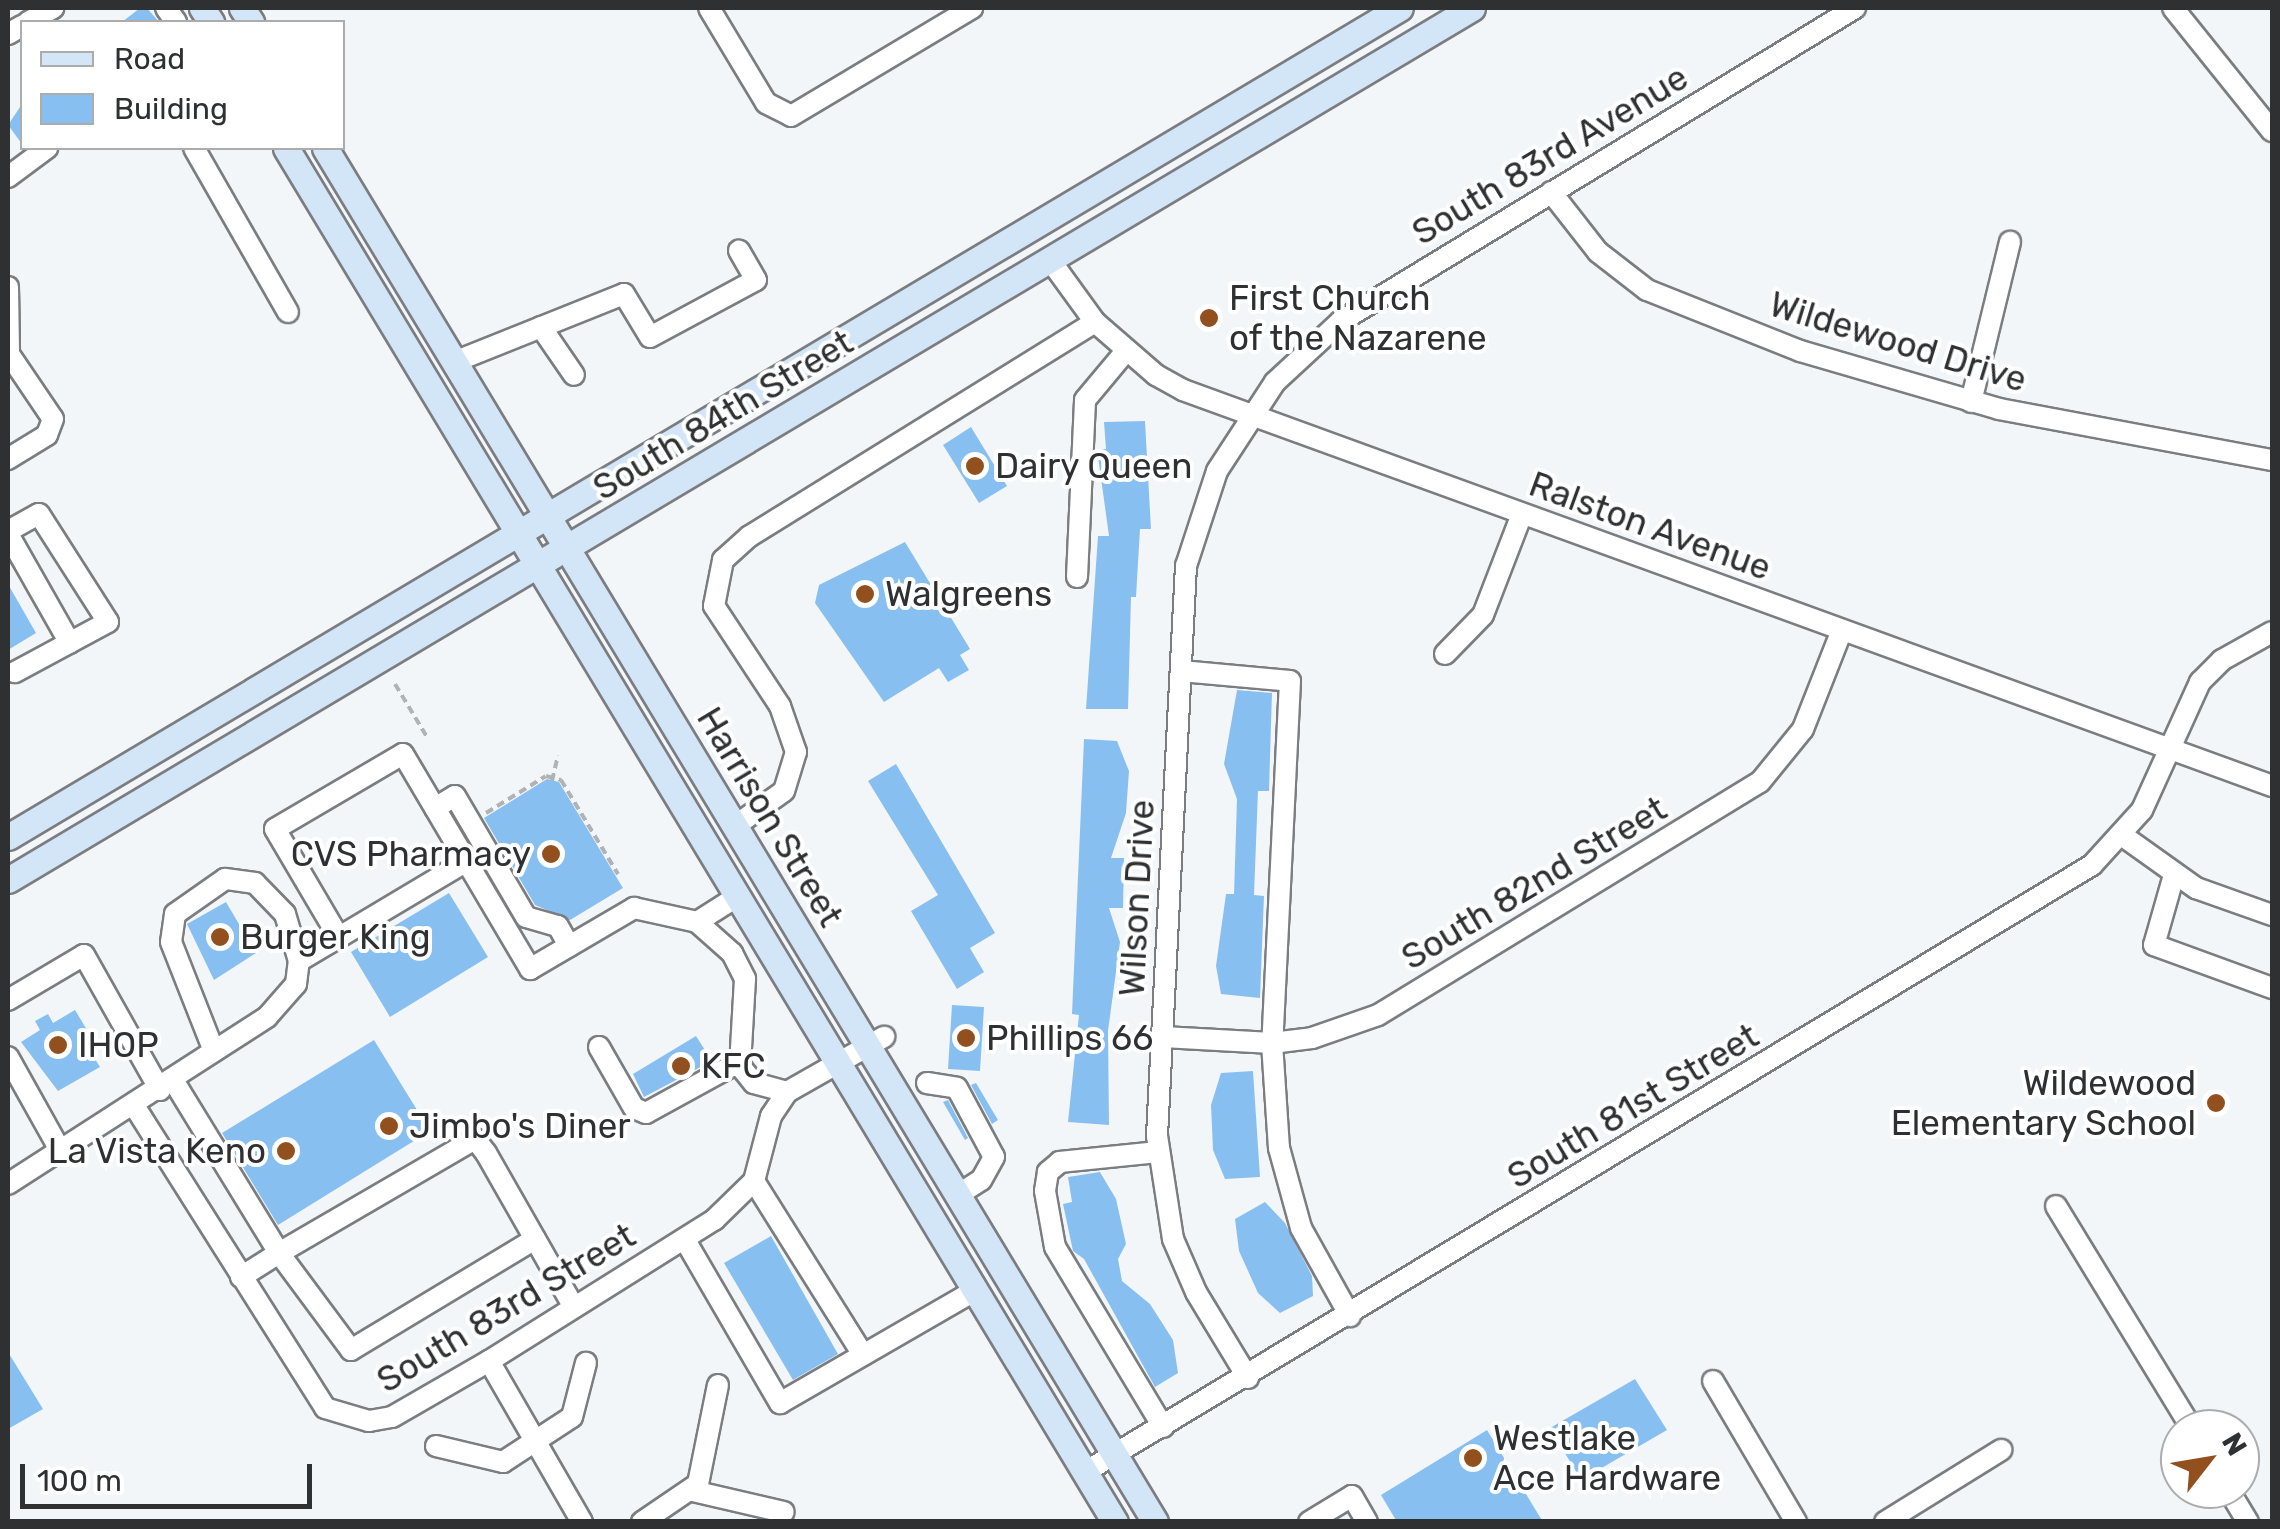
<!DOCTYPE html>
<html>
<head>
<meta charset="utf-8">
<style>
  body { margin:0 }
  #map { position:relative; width:2280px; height:1529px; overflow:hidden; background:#f3f6f9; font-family:Rubik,sans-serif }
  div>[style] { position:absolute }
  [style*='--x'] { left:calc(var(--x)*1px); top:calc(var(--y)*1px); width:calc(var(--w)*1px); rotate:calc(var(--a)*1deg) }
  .building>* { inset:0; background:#88bff1 }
  .path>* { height:4px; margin-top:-2px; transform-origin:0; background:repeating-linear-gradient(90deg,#b0b3b5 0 8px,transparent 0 13px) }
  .roads { filter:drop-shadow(2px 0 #7b7d80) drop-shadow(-2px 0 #7b7d80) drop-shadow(0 2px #7b7d80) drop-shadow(0 -2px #7b7d80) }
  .minor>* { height:20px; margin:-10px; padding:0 10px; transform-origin:10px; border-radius:10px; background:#fff }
  .major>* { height:25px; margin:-12.5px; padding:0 12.5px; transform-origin:12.5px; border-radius:12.5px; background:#d3e6f7 }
  .dots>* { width:28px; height:28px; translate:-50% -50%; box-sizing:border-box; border:5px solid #fff; border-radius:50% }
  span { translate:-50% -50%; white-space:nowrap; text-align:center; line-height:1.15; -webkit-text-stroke:8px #fff; paint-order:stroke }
  .street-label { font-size:35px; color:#2f3031 }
  .poi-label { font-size:35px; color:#2f3031 }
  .left { translate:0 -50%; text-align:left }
  .right { translate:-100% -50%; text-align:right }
  .frame { position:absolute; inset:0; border:10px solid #2f3031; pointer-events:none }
  .legend { position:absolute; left:20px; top:20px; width:325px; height:130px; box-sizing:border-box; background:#fff; border:2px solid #acacad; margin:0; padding:12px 18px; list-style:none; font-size:30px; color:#2f3031 }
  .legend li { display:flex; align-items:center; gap:20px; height:50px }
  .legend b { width:50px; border:2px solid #acacad }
  .north { position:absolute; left:2160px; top:1409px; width:100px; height:100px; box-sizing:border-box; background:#fff; border:2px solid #acacad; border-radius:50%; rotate:59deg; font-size:28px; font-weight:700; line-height:40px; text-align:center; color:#2f3031 }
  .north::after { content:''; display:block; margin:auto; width:35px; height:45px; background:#92501e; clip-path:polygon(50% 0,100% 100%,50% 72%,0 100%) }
  .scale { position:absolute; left:20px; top:1464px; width:292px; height:45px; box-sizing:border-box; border:5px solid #2f3031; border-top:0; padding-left:12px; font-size:30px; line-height:35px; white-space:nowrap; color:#2f3031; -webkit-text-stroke:8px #fff; paint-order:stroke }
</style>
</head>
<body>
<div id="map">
  <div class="building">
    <div style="clip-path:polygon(140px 8px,147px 8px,159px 22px,122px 22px)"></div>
    <div style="clip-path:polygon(22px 104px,22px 144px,8px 125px)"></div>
    <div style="clip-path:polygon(1145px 421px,1151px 529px,1140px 529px,1136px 597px,1131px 597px,1128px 709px,1086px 709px,1098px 536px,1109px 536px,1097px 449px,1106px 449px,1104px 422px)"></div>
    <div style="clip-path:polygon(971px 427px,1007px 486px,979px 503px,943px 445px)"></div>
    <div style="clip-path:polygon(905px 542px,970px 649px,960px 655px,969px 670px,948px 682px,939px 668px,884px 702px,815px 603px,819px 585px)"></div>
    <div style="clip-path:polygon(8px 584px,36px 633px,8px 650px)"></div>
    <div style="clip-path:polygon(1237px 690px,1272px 693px,1269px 791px,1258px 791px,1254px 895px,1264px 896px,1260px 998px,1221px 994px,1216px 966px,1226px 894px,1234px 894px,1237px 799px,1224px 764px)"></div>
    <div style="clip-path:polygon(1084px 739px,1117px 741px,1129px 771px,1126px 813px,1111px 858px,1124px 858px,1123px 908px,1109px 908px,1120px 942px,1108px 1031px,1109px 1125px,1068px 1122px,1079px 1015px,1072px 1014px)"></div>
    <div style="clip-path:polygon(896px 764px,995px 933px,970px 948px,984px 972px,957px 989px,911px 911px,938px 895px,868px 781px)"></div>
    <div style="clip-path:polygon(547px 779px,559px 782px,623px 888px,570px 920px,535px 905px,484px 818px)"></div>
    <div style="clip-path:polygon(449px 893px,488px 957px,390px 1017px,351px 952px)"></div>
    <div style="clip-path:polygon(226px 902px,256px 953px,214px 980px,187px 924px)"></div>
    <div style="clip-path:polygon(952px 1005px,984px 1007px,980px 1071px,948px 1069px)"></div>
    <div style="clip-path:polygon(75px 1010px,96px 1045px,89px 1049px,100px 1067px,58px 1091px,21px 1042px,40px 1030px,35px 1021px,48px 1014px,53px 1023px)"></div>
    <div style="clip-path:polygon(696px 1036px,712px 1061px,644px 1097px,633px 1074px)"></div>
    <div style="clip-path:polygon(374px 1040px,430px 1131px,278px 1225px,222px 1133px)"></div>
    <div style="clip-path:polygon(1253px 1071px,1260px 1177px,1225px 1179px,1213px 1150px,1211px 1105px,1221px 1073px)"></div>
    <div style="clip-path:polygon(976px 1083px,998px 1120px,992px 1124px,971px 1085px)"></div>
    <div style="clip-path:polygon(948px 1100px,968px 1138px,965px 1140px,943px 1102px)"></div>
    <div style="clip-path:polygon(1100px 1172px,1116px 1199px,1126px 1244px,1118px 1259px,1122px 1281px,1150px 1304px,1173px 1340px,1178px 1373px,1155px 1387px,1084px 1259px,1073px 1251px,1063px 1204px,1072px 1202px,1068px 1177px)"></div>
    <div style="clip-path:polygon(1265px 1202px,1285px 1223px,1312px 1276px,1313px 1296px,1280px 1313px,1258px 1293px,1239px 1251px,1235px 1219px)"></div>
    <div style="clip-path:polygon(771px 1236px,838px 1354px,793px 1380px,724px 1263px)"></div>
    <div style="clip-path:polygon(8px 1352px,43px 1409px,8px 1429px)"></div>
    <div style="clip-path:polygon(1635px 1379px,1667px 1430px,1581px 1480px,1550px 1428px)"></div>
    <div style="clip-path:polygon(1487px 1430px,1543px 1522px,1397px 1522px,1381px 1495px)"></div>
  </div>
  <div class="path">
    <div style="--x:395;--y:684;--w:62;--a:58.9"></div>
    <div style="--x:552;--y:781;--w:26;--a:-77"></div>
    <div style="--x:486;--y:813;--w:70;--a:-31.7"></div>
    <div style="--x:546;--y:776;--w:16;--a:15"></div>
    <div style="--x:561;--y:780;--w:110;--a:58.8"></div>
  </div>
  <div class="roads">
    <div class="minor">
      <div style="--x:166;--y:8;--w:17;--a:54"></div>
      <div style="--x:709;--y:8;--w:111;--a:59"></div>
      <div style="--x:766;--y:103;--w:28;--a:27"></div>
      <div style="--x:791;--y:116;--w:211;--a:-30.8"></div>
      <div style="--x:2173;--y:8;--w:158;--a:51.2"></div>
      <div style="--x:28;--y:22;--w:29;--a:-29"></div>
      <div style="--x:8;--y:34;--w:16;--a:-30"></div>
      <div style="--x:194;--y:148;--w:189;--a:60.2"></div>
      <div style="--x:8;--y:177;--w:49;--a:-36.6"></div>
      <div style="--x:1551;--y:192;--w:76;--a:51.9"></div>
      <div style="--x:1598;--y:252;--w:62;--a:37.8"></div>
      <div style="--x:1647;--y:290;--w:165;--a:21.7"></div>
      <div style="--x:1800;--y:351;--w:207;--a:16.2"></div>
      <div style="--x:1999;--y:409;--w:278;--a:10.6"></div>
      <div style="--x:1050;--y:260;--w:77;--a:54"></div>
      <div style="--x:1095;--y:322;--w:81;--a:41"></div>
      <div style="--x:1156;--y:375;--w:31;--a:29"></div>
      <div style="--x:1183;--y:390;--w:1159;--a:19.98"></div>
      <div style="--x:8;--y:287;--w:67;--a:89.1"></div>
      <div style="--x:9;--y:354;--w:78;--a:55.9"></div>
      <div style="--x:53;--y:419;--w:17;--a:111"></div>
      <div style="--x:47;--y:435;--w:46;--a:148.4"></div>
      <div style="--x:541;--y:327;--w:58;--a:55.5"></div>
      <div style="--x:454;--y:362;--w:183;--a:-21.8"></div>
      <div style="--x:624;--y:294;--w:50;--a:58.8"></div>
      <div style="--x:650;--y:337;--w:120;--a:-28.3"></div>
      <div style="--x:756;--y:280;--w:34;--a:-120"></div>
      <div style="--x:1971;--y:402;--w:165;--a:-76.3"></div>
      <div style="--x:8;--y:531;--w:35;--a:-29"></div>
      <div style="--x:39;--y:514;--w:128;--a:57.4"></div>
      <div style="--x:108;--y:622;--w:106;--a:151.7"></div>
      <div style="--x:8;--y:534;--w:125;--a:60.4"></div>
      <div style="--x:1077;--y:577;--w:177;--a:-87.4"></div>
      <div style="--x:1085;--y:400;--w:64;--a:-50.1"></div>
      <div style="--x:1445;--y:654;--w:54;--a:-45.7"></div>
      <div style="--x:1483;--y:615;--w:108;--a:-68.9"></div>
      <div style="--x:1181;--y:671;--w:109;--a:5.2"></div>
      <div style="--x:1290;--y:681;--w:362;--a:92.8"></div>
      <div style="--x:1272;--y:1043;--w:105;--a:86.2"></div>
      <div style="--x:1279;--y:1148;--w:83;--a:74.6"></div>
      <div style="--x:1301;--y:1228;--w:101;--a:60.9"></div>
      <div style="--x:435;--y:808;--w:23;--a:-31"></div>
      <div style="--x:455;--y:796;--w:140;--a:59.6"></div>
      <div style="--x:526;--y:917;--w:33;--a:16"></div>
      <div style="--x:558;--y:926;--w:23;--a:61"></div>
      <div style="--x:735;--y:826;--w:60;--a:-35.5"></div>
      <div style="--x:784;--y:791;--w:41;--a:-72.9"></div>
      <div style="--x:796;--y:752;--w:49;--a:-109.2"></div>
      <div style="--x:780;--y:706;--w:120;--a:-123.4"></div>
      <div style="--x:714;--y:606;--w:47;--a:-78.9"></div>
      <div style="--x:723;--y:560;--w:36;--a:-42"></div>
      <div style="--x:750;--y:536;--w:406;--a:-31.8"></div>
      <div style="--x:2123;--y:836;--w:90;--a:35.5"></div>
      <div style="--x:2196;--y:888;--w:81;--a:19.6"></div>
      <div style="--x:2174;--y:875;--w:73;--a:105.9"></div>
      <div style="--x:2154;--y:945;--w:126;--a:20"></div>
      <div style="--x:697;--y:922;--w:49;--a:-32.4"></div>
      <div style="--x:338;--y:936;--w:124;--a:-120.5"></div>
      <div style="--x:275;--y:829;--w:148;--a:-30.4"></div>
      <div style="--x:403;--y:754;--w:250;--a:59.4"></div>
      <div style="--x:530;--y:969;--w:121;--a:-30.4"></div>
      <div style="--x:634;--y:908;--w:65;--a:12.5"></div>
      <div style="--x:697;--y:922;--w:47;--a:41.5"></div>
      <div style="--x:732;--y:953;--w:29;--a:63"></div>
      <div style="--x:745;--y:979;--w:87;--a:93.3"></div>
      <div style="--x:740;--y:1066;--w:22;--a:51"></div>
      <div style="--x:754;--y:1083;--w:34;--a:15"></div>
      <div style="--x:299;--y:961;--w:196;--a:-30.8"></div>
      <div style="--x:8;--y:1000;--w:88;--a:-30.6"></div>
      <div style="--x:84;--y:955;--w:155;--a:60.6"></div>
      <div style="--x:1163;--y:1037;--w:109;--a:3.2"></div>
      <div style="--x:1272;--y:1043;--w:40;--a:-7.1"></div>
      <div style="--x:1312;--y:1038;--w:70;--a:-19.2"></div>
      <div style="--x:1378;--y:1015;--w:447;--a:-31.4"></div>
      <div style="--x:1760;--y:782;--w:68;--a:-50.9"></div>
      <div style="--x:1803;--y:729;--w:106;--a:-68.5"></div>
      <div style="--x:599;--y:1047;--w:70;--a:60.2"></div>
      <div style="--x:634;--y:1108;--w:13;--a:23"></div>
      <div style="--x:646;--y:1113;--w:106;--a:-28.7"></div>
      <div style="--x:8;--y:1057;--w:109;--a:60.8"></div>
      <div style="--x:173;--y:1080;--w:203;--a:58.5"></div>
      <div style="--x:279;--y:1253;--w:45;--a:147.7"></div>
      <div style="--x:927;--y:1083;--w:30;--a:9"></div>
      <div style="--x:957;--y:1088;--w:78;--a:61.8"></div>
      <div style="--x:994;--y:1157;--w:26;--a:119"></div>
      <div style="--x:981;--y:1180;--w:27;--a:147"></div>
      <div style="--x:135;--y:1107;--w:356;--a:57.7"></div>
      <div style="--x:325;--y:1408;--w:46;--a:16.5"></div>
      <div style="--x:369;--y:1421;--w:23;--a:-10"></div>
      <div style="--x:392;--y:1417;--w:112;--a:-30"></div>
      <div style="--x:489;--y:1361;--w:266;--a:-32.1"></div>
      <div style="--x:714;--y:1220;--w:56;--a:-44.3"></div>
      <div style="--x:754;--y:1181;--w:67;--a:-75.3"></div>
      <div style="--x:771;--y:1116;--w:29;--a:-56"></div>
      <div style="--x:787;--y:1092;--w:112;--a:-29.6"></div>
      <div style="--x:1158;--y:1152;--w:99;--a:174.2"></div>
      <div style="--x:1060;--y:1162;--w:16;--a:140"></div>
      <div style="--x:1048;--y:1172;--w:19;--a:99"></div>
      <div style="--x:1045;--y:1191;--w:57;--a:79.9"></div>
      <div style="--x:1055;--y:1247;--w:210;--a:59"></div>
      <div style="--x:754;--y:1181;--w:205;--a:57.9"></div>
      <div style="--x:8;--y:1184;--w:308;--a:-32.8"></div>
      <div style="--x:267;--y:1017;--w:44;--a:-48.7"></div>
      <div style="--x:296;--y:984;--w:23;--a:-83"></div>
      <div style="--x:299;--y:961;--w:49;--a:-106.6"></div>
      <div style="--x:285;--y:914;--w:43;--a:-134.1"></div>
      <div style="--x:255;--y:883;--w:30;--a:-172"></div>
      <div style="--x:225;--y:879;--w:61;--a:145"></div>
      <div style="--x:175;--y:914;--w:28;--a:98"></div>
      <div style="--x:171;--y:942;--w:117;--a:68.5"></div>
      <div style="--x:2056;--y:1206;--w:261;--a:58.6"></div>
      <div style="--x:535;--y:1239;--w:215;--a:148.9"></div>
      <div style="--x:351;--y:1350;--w:121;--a:-126.6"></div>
      <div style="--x:279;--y:1253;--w:227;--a:-30.2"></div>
      <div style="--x:475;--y:1139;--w:18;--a:52"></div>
      <div style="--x:486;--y:1153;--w:177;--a:60.3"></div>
      <div style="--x:685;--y:1240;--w:189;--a:59.8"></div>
      <div style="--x:780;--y:1403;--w:226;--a:-30"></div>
      <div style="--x:489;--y:1361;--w:186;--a:60"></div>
      <div style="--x:1248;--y:1378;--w:100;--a:-121.2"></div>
      <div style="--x:1196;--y:1292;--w:58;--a:-113.5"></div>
      <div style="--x:1173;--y:1239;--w:104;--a:-98.8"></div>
      <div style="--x:1157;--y:1136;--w:571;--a:-87.09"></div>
      <div style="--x:1186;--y:566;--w:100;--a:-71.9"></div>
      <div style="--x:1217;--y:471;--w:106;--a:-56.9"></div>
      <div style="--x:1275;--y:382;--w:90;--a:-42.7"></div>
      <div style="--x:1341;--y:321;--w:602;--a:-31.34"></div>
      <div style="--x:1713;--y:1381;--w:164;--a:59.5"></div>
      <div style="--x:436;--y:1446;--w:69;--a:13.4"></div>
      <div style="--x:503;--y:1462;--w:82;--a:-33.1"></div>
      <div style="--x:572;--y:1417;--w:56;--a:-75.5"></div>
      <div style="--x:1085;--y:1472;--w:1176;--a:-31.08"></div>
      <div style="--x:2092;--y:865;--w:74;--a:-47.7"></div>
      <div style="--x:2142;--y:810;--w:141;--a:-65.6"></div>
      <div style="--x:2200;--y:682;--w:31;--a:-45"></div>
      <div style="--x:2222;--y:660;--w:57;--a:-29.2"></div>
      <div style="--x:2228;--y:1489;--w:39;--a:59"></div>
      <div style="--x:693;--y:1491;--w:93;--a:13"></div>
      <div style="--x:642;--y:1522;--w:68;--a:-34.2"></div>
      <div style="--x:698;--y:1484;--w:101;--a:-78.6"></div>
      <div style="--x:1309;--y:1522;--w:50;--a:-31.2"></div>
      <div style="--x:1352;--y:1496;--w:30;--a:60"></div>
      <div style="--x:1885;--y:1522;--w:137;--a:-31.8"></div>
    </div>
    <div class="major">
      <div style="--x:202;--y:8;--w:17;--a:57"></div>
      <div style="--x:242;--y:8;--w:17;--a:57"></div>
      <div style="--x:286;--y:148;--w:1605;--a:58.9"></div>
      <div style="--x:325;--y:148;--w:1605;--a:58.86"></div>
      <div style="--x:8;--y:837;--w:1620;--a:-30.78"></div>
      <div style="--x:8;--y:880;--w:1704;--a:-30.78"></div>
    </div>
  </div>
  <div class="dots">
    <div style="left:1209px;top:318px;background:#92501e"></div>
    <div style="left:975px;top:466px;background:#92501e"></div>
    <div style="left:865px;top:594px;background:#92501e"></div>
    <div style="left:551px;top:854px;background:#92501e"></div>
    <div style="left:220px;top:937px;background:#92501e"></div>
    <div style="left:966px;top:1038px;background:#92501e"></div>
    <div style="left:58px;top:1045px;background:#92501e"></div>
    <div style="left:681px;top:1066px;background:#92501e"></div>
    <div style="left:2216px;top:1103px;background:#92501e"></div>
    <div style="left:389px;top:1126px;background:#92501e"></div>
    <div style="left:286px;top:1151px;background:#92501e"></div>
    <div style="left:1473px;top:1458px;background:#92501e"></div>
  </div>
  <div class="street-label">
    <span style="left:1550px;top:155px;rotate:-31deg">South 83rd Avenue</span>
    <span style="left:1898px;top:342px;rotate:17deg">Wildewood Drive</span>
    <span style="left:723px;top:415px;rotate:-31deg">South 84th Street</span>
    <span style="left:1650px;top:526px;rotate:20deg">Ralston Avenue</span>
    <span style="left:770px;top:817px;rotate:59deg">Harrison Street</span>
    <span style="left:1534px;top:883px;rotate:-31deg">South 82nd Street</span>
    <span style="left:1137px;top:898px;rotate:-87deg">Wilson Drive</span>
    <span style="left:1633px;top:1106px;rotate:-31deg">South 81st Street</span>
    <span style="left:506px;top:1308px;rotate:-31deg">South 83rd Street</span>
  </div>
  <div class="poi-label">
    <span class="left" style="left:1229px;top:318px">First Church<br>of the Nazarene</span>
    <span class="left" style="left:995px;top:466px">Dairy Queen</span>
    <span class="left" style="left:885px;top:594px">Walgreens</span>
    <span class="right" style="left:531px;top:854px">CVS Pharmacy</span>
    <span class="left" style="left:240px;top:937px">Burger King</span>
    <span class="left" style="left:986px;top:1038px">Phillips 66</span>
    <span class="left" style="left:78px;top:1045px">IHOP</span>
    <span class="left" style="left:701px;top:1066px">KFC</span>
    <span class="right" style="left:2196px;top:1103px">Wildewood<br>Elementary School</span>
    <span class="left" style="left:409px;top:1126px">Jimbo's Diner</span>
    <span class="right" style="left:266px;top:1151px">La Vista Keno</span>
    <span class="left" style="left:1493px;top:1458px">Westlake<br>Ace Hardware</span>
  </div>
  <div class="frame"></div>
  <ul class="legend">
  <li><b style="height:12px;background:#d3e6f7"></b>Road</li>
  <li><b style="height:28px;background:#88bff1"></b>Building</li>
  </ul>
  <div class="north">N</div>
  <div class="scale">100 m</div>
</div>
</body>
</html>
